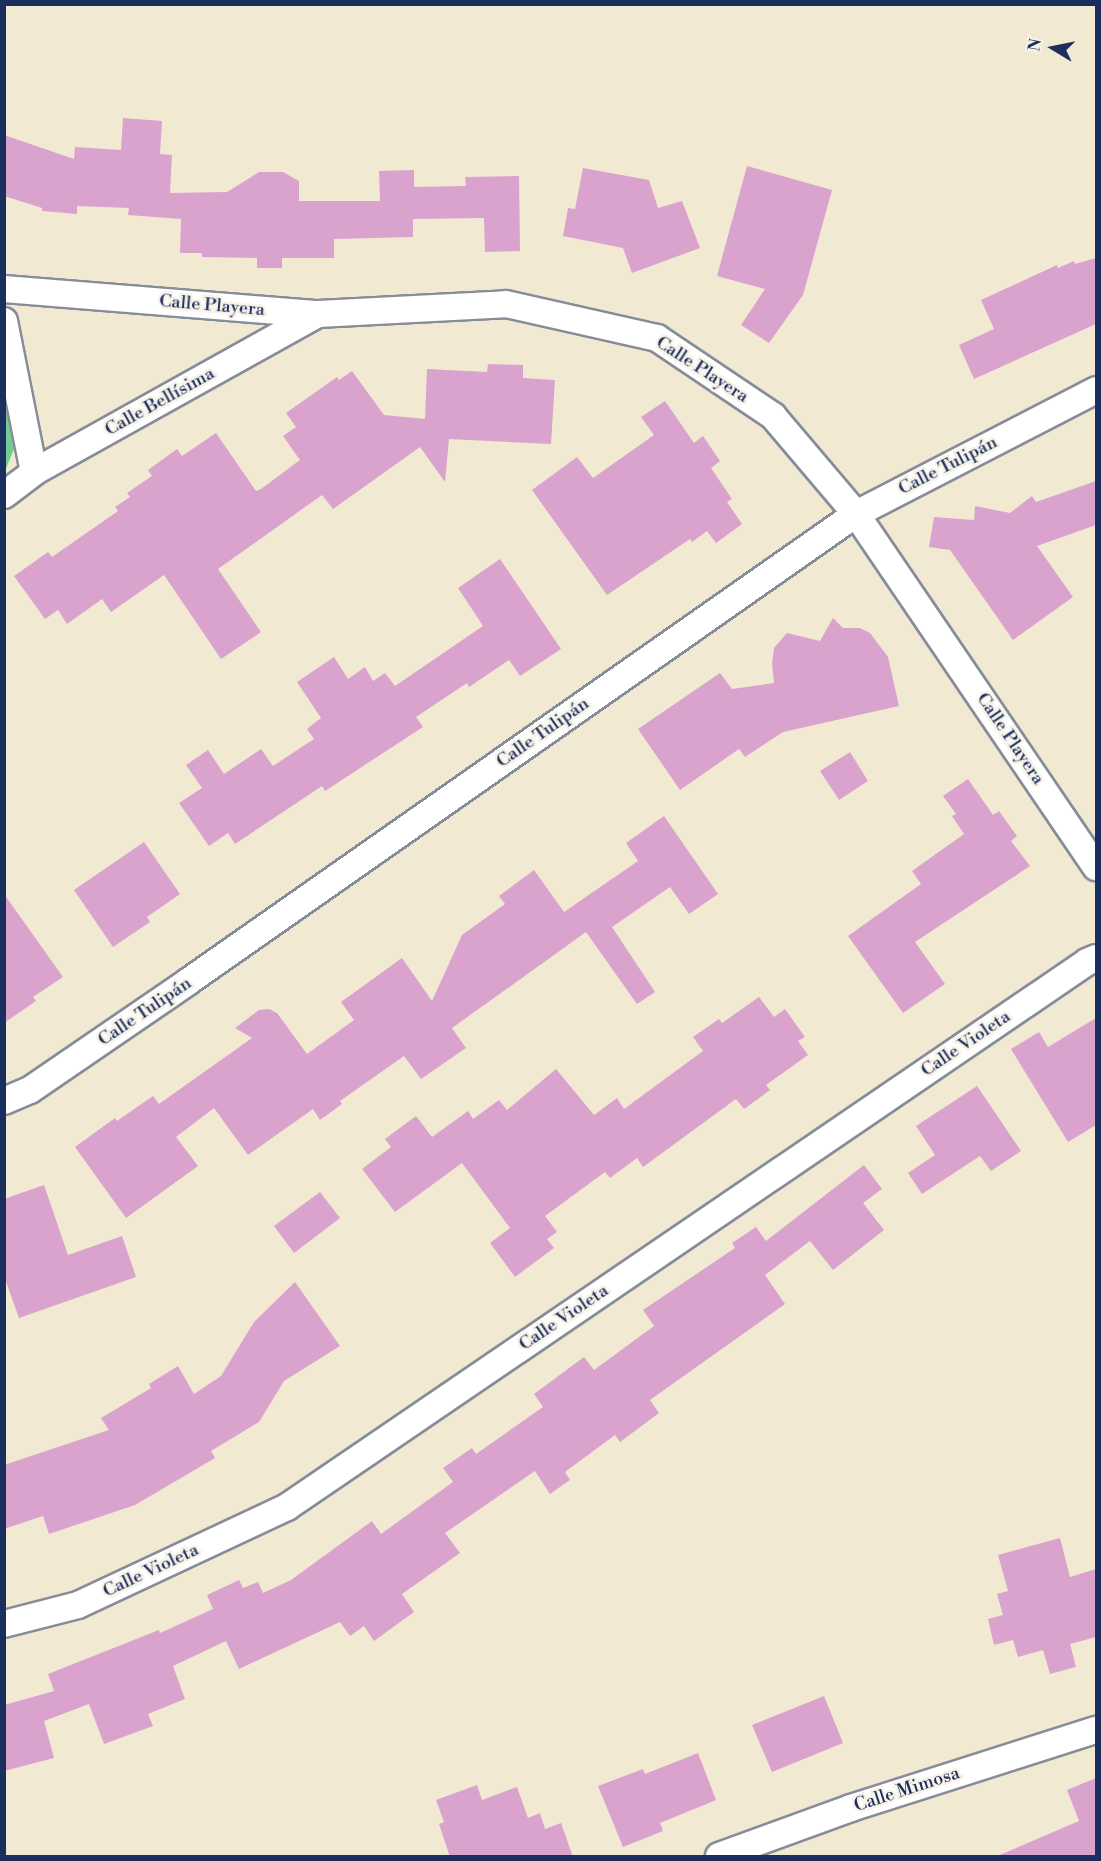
<!DOCTYPE html>
<html>
<head>
<meta charset="utf-8">
<style>
  body { margin:0 }
  #map { position:relative; width:1101px; height:1861px; overflow:hidden; background:#f2e9d3; font-family:"Libre Bodoni",serif }
  div>[style] { position:absolute }
  [style*='--x'] { left:calc(var(--x)*1px); top:calc(var(--y)*1px); width:calc(var(--w)*1px); rotate:calc(var(--a)*1deg) }
  .green>* { inset:0; background:#73cd93 }
  .building>* { inset:0; background:#d9a3ce }
  .roads { filter:drop-shadow(2px 0 #868c98) drop-shadow(-2px 0 #868c98) drop-shadow(0 2px #868c98) drop-shadow(0 -2px #868c98) }
  .minor>* { height:26px; margin:-13px; padding:0 13px; transform-origin:13px; border-radius:13px; background:#fff }
  span { translate:-50% -50%; white-space:nowrap; text-align:center; line-height:1.15; -webkit-text-stroke:5px #f7f3e8; paint-order:stroke }
  .street-label { font-size:18px; color:#1b2f5e }
  .frame { position:absolute; inset:0; border:6px solid #1b2f5e; pointer-events:none }
  .north { position:absolute; left:1023px; top:18px; width:60px; height:60px; -webkit-text-stroke:4px #f7f3e8; paint-order:stroke; rotate:280deg; font-size:16px; font-weight:700; line-height:24px; text-align:center; color:#1b2f5e }
  .north::after { content:''; display:block; margin:auto; width:21px; height:27px; background:#1b2f5e; clip-path:polygon(50% 0,100% 100%,50% 72%,0 100%) }
</style>
</head>
<body>
<div id="map">
  <div class="green">
    <div style="clip-path:polygon(4px 398px,14px 449px,5px 471px,4px 471px)"></div>
  </div>
  <div class="building">
    <div style="clip-path:polygon(123px 118px,162px 121px,160px 154px,172px 155px,170px 193px,227px 192px,259px 172px,283px 172px,299px 181px,299px 201px,380px 201px,379px 171px,414px 170px,414px 187px,466px 186px,465px 177px,519px 176px,520px 251px,485px 252px,484px 218px,413px 219px,413px 237px,334px 239px,334px 258px,282px 258px,282px 268px,257px 268px,257px 258px,202px 257px,202px 253px,180px 253px,181px 219px,128px 215px,129px 208px,77px 206px,77px 214px,42px 211px,42px 208px,4px 196px,4px 135px,74px 159px,75px 147px,121px 150px)"></div>
    <div style="clip-path:polygon(747px 166px,832px 190px,803px 295px,769px 343px,741px 325px,765px 289px,717px 276px)"></div>
    <div style="clip-path:polygon(583px 168px,649px 180px,658px 208px,682px 201px,700px 248px,632px 273px,623px 248px,563px 236px,568px 208px,575px 209px)"></div>
    <div style="clip-path:polygon(1096px 258px,1096px 324px,974px 379px,959px 345px,994px 329px,981px 300px,1057px 265px,1058px 268px,1074px 261px,1075px 264px)"></div>
    <div style="clip-path:polygon(488px 364px,523px 365px,523px 378px,555px 380px,551px 444px,449px 439px,445px 482px,420px 447px,333px 509px,322px 495px,218px 569px,261px 632px,221px 659px,164px 575px,111px 612px,102px 599px,67px 624px,58px 610px,45px 619px,14px 576px,48px 552px,52px 557px,118px 511px,115px 507px,130px 497px,127px 493px,152px 476px,148px 470px,177px 449px,182px 456px,216px 433px,256px 491px,261px 489px,300px 460px,283px 436px,296px 427px,286px 413px,337px 377px,339px 380px,352px 371px,384px 415px,425px 419px,427px 369px,487px 372px)"></div>
    <div style="clip-path:polygon(665px 401px,694px 443px,703px 436px,720px 461px,711px 468px,732px 499px,727px 502px,742px 524px,716px 543px,707px 531px,692px 542px,690px 539px,607px 595px,532px 490px,577px 457px,593px 478px,654px 435px,641px 417px)"></div>
    <div style="clip-path:polygon(1096px 481px,1096px 525px,1037px 546px,1073px 597px,1013px 640px,950px 550px,929px 547px,934px 517px,974px 520px,975px 506px,1010px 513px,1032px 496px,1036px 502px)"></div>
    <div style="clip-path:polygon(500px 559px,561px 649px,520px 676px,509px 660px,469px 687px,467px 683px,416px 717px,423px 727px,325px 791px,322px 786px,235px 844px,228px 833px,209px 846px,179px 803px,202px 788px,186px 765px,208px 750px,224px 774px,261px 749px,273px 766px,314px 739px,307px 729px,321px 718px,297px 682px,334px 657px,348px 679px,365px 667px,373px 681px,385px 673px,395px 686px,483px 626px,458px 588px)"></div>
    <div style="clip-path:polygon(833px 618px,843px 628px,860px 628px,870px 633px,888px 657px,899px 706px,783px 732px,745px 757px,739px 749px,680px 790px,638px 729px,720px 673px,732px 689px,774px 683px,772px 663px,774px 648px,787px 633px,820px 641px)"></div>
    <div style="clip-path:polygon(850px 752px,868px 781px,839px 800px,820px 771px)"></div>
    <div style="clip-path:polygon(968px 779px,993px 815px,999px 811px,1017px 836px,1011px 841px,1030px 866px,915px 942px,945px 984px,903px 1013px,848px 936px,921px 884px,912px 871px,964px 834px,952px 816px,956px 814px,943px 796px)"></div>
    <div style="clip-path:polygon(664px 816px,718px 894px,689px 914px,670px 887px,612px 927px,655px 992px,637px 1004px,586px 932px,452px 1028px,466px 1048px,421px 1079px,404px 1056px,340px 1101px,342px 1104px,320px 1120px,313px 1109px,248px 1155px,214px 1108px,176px 1137px,198px 1166px,126px 1218px,75px 1147px,115px 1118px,117px 1121px,153px 1096px,159px 1104px,252px 1038px,235px 1028px,259px 1010px,269px 1009px,277px 1013px,307px 1054px,354px 1020px,341px 1002px,402px 958px,432px 1001px,462px 935px,505px 904px,499px 896px,534px 870px,564px 912px,638px 861px,626px 843px)"></div>
    <div style="clip-path:polygon(144px 842px,180px 894px,147px 917px,150px 922px,113px 947px,74px 890px)"></div>
    <div style="clip-path:polygon(4px 894px,63px 977px,33px 997px,36px 1001px,4px 1023px)"></div>
    <div style="clip-path:polygon(759px 997px,774px 1017px,785px 1009px,805px 1037px,798px 1041px,808px 1055px,766px 1085px,770px 1090px,744px 1109px,736px 1099px,643px 1167px,637px 1158px,610px 1178px,605px 1172px,545px 1216px,557px 1232px,547px 1239px,554px 1248px,515px 1277px,490px 1243px,510px 1228px,462px 1163px,395px 1212px,362px 1169px,391px 1147px,385px 1139px,416px 1116px,432px 1137px,468px 1111px,473px 1119px,499px 1100px,507px 1110px,556px 1069px,594px 1115px,617px 1098px,624px 1109px,703px 1051px,693px 1037px,719px 1019px,722px 1023px)"></div>
    <div style="clip-path:polygon(1096px 1018px,1096px 1125px,1068px 1142px,1011px 1049px,1039px 1032px,1048px 1047px)"></div>
    <div style="clip-path:polygon(977px 1086px,1021px 1151px,991px 1171px,980px 1156px,922px 1194px,908px 1173px,935px 1155px,916px 1126px)"></div>
    <div style="clip-path:polygon(864px 1165px,882px 1189px,863px 1203px,884px 1230px,833px 1270px,810px 1241px,765px 1275px,785px 1304px,650px 1400px,659px 1413px,620px 1442px,615px 1435px,565px 1472px,570px 1480px,550px 1494px,535px 1471px,445px 1533px,460px 1553px,402px 1594px,414px 1612px,374px 1641px,364px 1626px,350px 1636px,340px 1622px,239px 1669px,226px 1641px,173px 1666px,185px 1699px,148px 1714px,153px 1726px,104px 1744px,89px 1704px,44px 1721px,54px 1758px,4px 1771px,4px 1705px,54px 1691px,48px 1674px,159px 1630px,160px 1633px,213px 1609px,207px 1595px,239px 1580px,243px 1588px,258px 1582px,263px 1593px,291px 1580px,372px 1521px,381px 1534px,453px 1482px,443px 1468px,472px 1448px,476px 1454px,543px 1407px,534px 1394px,584px 1357px,594px 1370px,654px 1326px,643px 1310px,735px 1248px,732px 1243px,756px 1227px,766px 1241px)"></div>
    <div style="clip-path:polygon(44px 1185px,68px 1255px,122px 1236px,136px 1277px,19px 1318px,4px 1276px,4px 1199px)"></div>
    <div style="clip-path:polygon(320px 1192px,340px 1218px,294px 1253px,274px 1226px)"></div>
    <div style="clip-path:polygon(295px 1282px,340px 1346px,284px 1381px,259px 1422px,211px 1451px,215px 1458px,135px 1505px,49px 1534px,43px 1516px,4px 1529px,4px 1465px,109px 1430px,101px 1418px,151px 1388px,149px 1384px,178px 1366px,194px 1394px,221px 1376px,254px 1322px)"></div>
    <div style="clip-path:polygon(1060px 1538px,1070px 1577px,1096px 1569px,1096px 1637px,1070px 1644px,1076px 1667px,1050px 1674px,1043px 1650px,1018px 1657px,1013px 1640px,994px 1645px,988px 1619px,1003px 1615px,997px 1594px,1008px 1591px,998px 1555px)"></div>
    <div style="clip-path:polygon(824px 1696px,843px 1743px,772px 1772px,752px 1725px)"></div>
    <div style="clip-path:polygon(698px 1753px,716px 1800px,660px 1823px,663px 1831px,623px 1847px,598px 1786px,643px 1769px,645px 1774px)"></div>
    <div style="clip-path:polygon(1096px 1778px,1096px 1857px,995px 1857px,1079px 1821px,1067px 1790px)"></div>
    <div style="clip-path:polygon(477px 1785px,482px 1800px,517px 1787px,528px 1818px,540px 1813px,545px 1829px,561px 1823px,573px 1857px,450px 1857px,439px 1824px,444px 1822px,436px 1800px)"></div>
  </div>
  <div class="roads">
    <div class="minor">
      <div style="--x:4;--y:289;--w:315;--a:4.6"></div>
      <div style="--x:318;--y:314;--w:188;--a:-3"></div>
      <div style="--x:506;--y:304;--w:155;--a:12.7"></div>
      <div style="--x:657;--y:338;--w:140;--a:33.9"></div>
      <div style="--x:773;--y:416;--w:128;--a:49.7"></div>
      <div style="--x:856;--y:514;--w:427;--a:55.8"></div>
      <div style="--x:4;--y:321;--w:154;--a:78.8"></div>
      <div style="--x:4;--y:495;--w:38;--a:-37"></div>
      <div style="--x:34;--y:472;--w:325;--a:-29.1"></div>
      <div style="--x:4;--y:1101;--w:28;--a:-23"></div>
      <div style="--x:30;--y:1090;--w:193;--a:-34.4"></div>
      <div style="--x:189;--y:981;--w:814;--a:-35"></div>
      <div style="--x:856;--y:514;--w:270;--a:-27.3"></div>
      <div style="--x:4;--y:1624;--w:76;--a:-14.4"></div>
      <div style="--x:78;--y:1605;--w:231;--a:-25.1"></div>
      <div style="--x:287;--y:1507;--w:968;--a:-34.26"></div>
      <div style="--x:1087;--y:962;--w:10;--a:-24"></div>
      <div style="--x:719;--y:1856;--w:140;--a:-20"></div>
      <div style="--x:851;--y:1808;--w:257;--a:-17.7"></div>
    </div>
  </div>
  <div class="street-label">
    <span style="left:212px;top:306px;rotate:5deg">Calle Playera</span>
    <span style="left:702px;top:370px;rotate:33deg">Calle Playera</span>
    <span style="left:160px;top:402px;rotate:-29deg">Calle Bellísima</span>
    <span style="left:948px;top:466px;rotate:-27deg">Calle Tulipán</span>
    <span style="left:543px;top:733px;rotate:-35deg">Calle Tulipán</span>
    <span style="left:1010px;top:739px;rotate:56deg">Calle Playera</span>
    <span style="left:145px;top:1012px;rotate:-34deg">Calle Tulipán</span>
    <span style="left:966px;top:1044px;rotate:-34deg">Calle Violeta</span>
    <span style="left:564px;top:1318px;rotate:-34deg">Calle Violeta</span>
    <span style="left:151px;top:1571px;rotate:-25deg">Calle Violeta</span>
    <span style="left:907px;top:1790px;rotate:-18deg">Calle Mimosa</span>
  </div>
  <div class="frame"></div>
  <div class="north">N</div>
</div>
</body>
</html>
